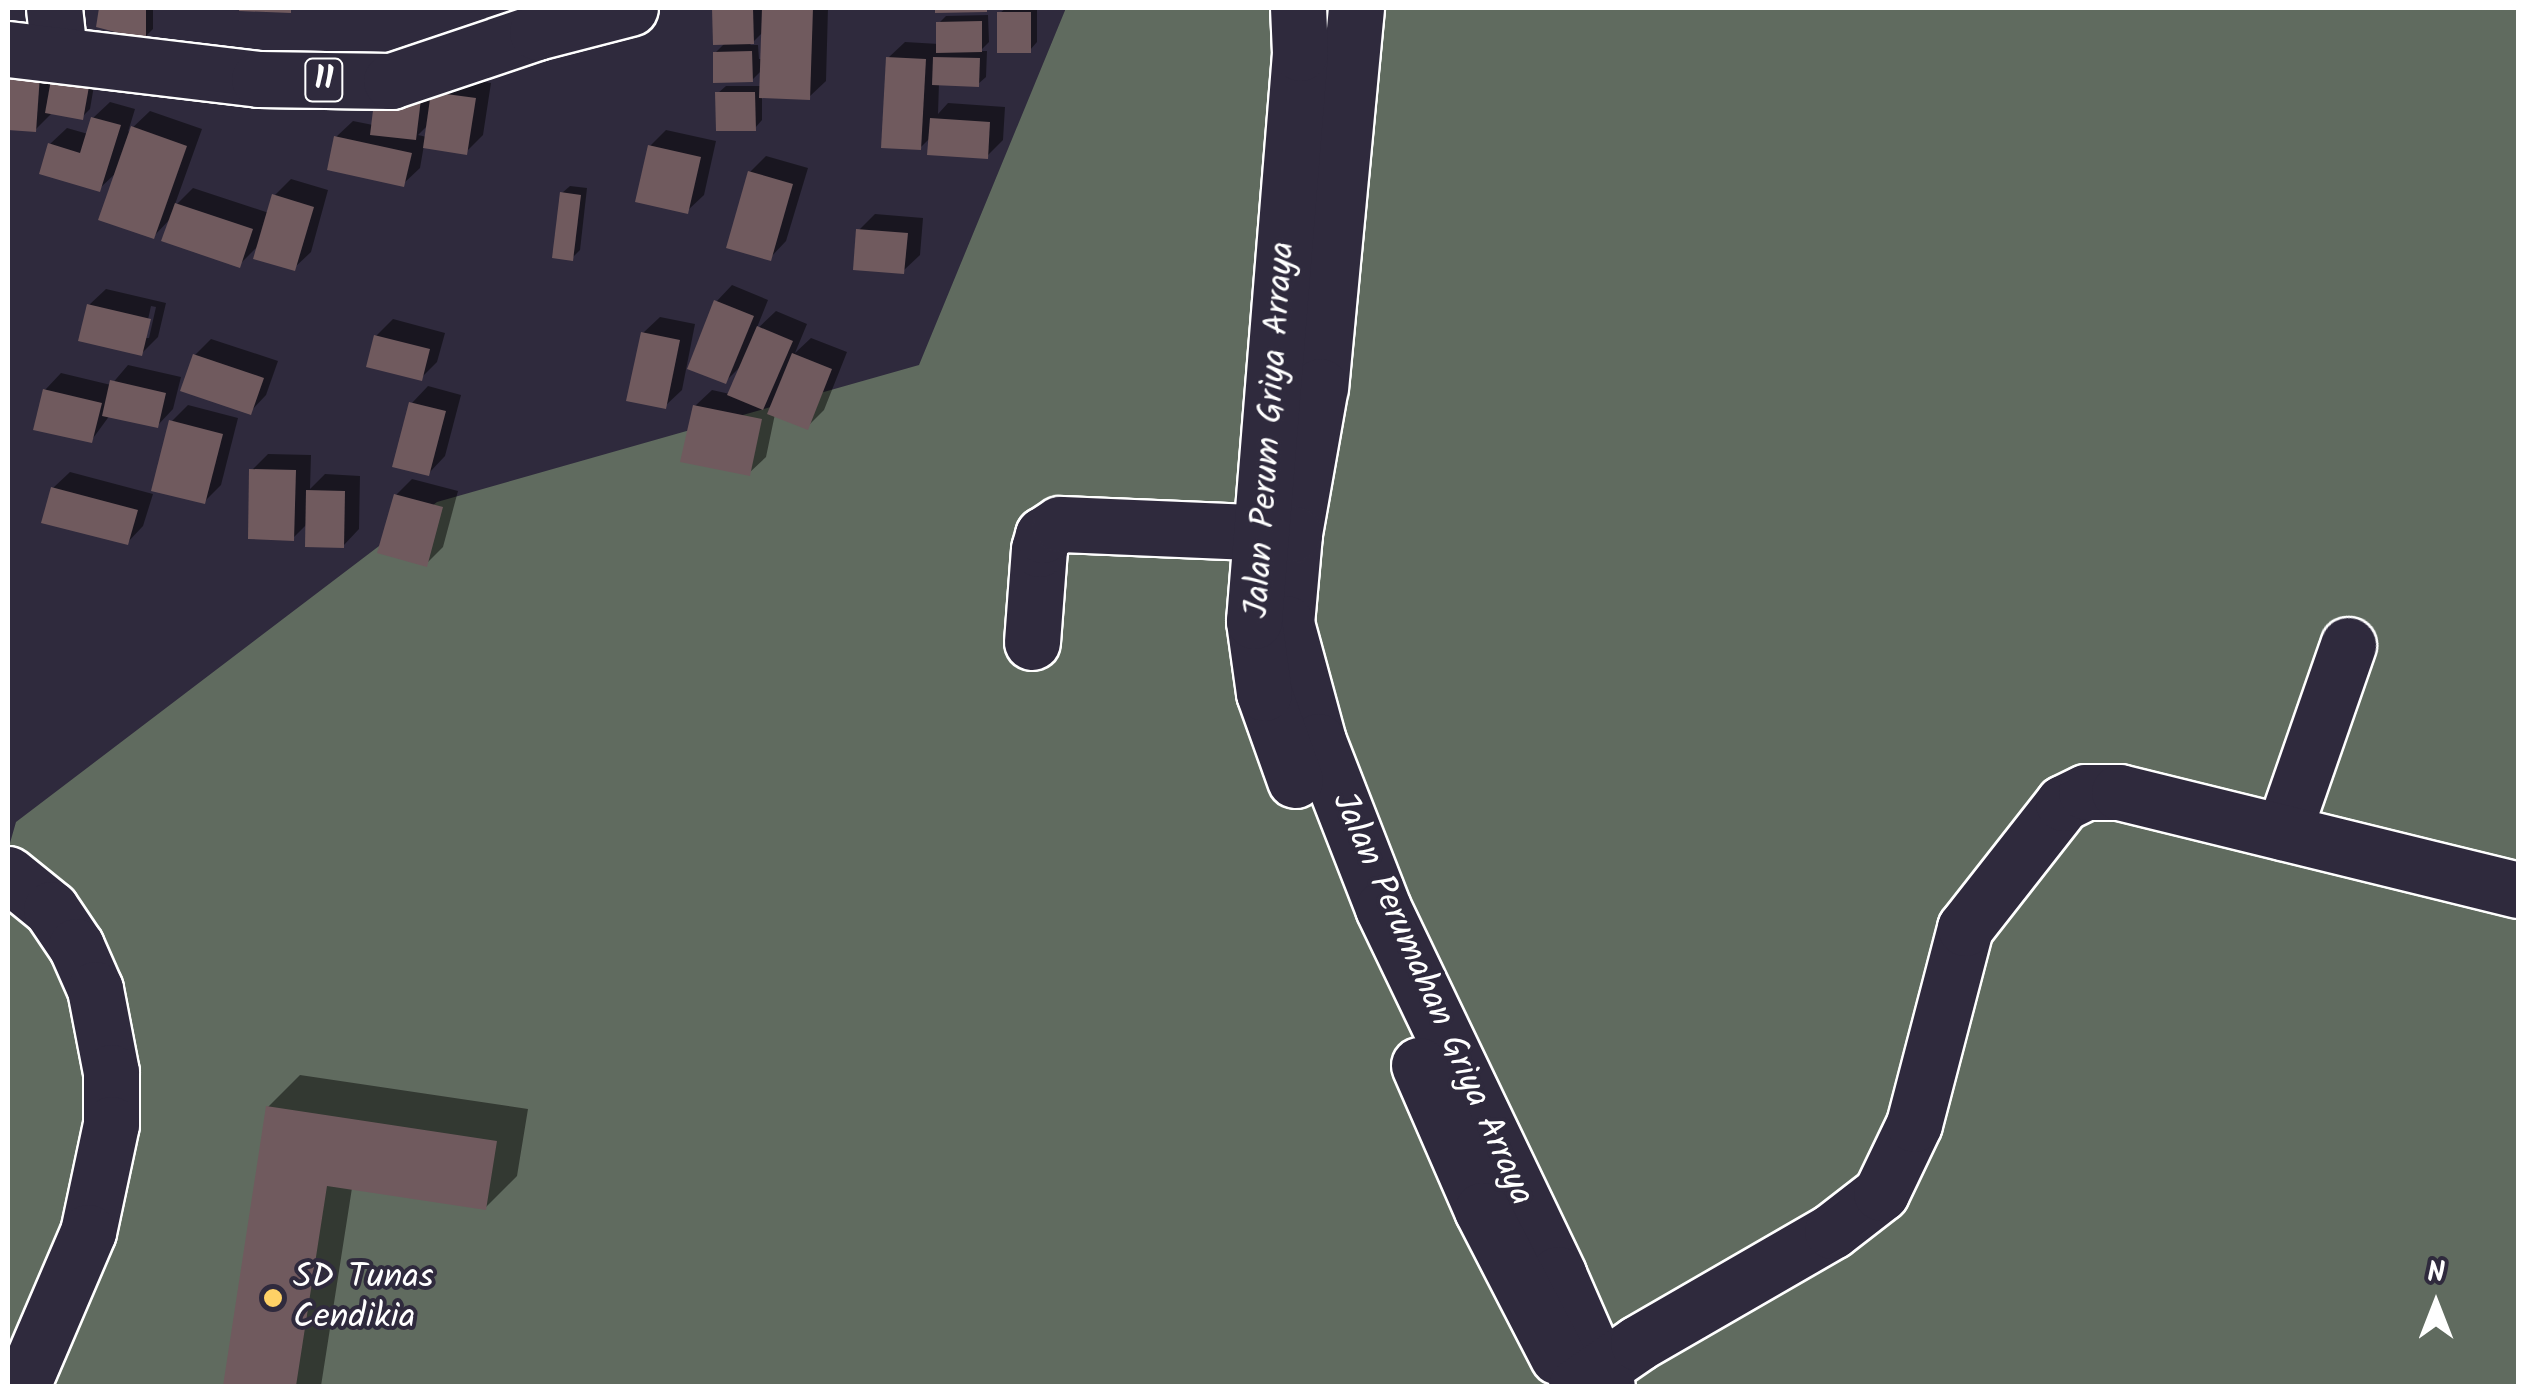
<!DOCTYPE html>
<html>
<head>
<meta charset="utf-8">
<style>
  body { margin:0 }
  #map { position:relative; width:2526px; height:1394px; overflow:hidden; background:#2f2a3d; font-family:Kalam,sans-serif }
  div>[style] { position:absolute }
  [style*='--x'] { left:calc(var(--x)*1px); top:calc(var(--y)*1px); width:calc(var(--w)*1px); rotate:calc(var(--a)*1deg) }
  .green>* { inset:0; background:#606b5f }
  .shadow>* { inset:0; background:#0007 }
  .building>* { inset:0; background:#705a5e }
  .roads { filter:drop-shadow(2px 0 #fff) drop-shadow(-2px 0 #fff) drop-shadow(0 2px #fff) drop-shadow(0 -2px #fff) }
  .minor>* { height:55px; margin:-27.5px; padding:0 27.5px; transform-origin:27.5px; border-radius:27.5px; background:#2f2a3d }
  .highway>* { height:55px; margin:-27.5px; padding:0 27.5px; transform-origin:27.5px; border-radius:27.5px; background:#2f2a3d }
  .dots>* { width:28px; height:28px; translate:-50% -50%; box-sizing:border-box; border:5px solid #2f2a3d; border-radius:50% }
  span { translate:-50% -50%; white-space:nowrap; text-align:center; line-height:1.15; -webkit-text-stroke:8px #2f2a3d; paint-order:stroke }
  .shield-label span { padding:2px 8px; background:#2f2a3d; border:2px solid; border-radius:8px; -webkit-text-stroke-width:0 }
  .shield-label { font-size:32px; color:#fff; font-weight:700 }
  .street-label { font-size:35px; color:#fff }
  .poi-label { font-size:35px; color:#fff }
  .left { translate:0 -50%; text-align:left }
  .frame { position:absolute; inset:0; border:10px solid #fff; pointer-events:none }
  .north { position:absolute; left:2386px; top:1254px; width:100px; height:100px; -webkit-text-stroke:8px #2f2a3d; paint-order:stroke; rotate:0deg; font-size:28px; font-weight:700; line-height:40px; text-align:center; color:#fff }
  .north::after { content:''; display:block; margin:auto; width:35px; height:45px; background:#fff; clip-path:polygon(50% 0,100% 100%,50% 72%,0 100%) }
</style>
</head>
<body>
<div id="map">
  <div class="green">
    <div style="clip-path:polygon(1066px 8px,2518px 8px,2518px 1386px,8px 1386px,8px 850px,16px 822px,437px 502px,919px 365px)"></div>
  </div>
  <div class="shadow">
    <div style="clip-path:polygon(101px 8px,153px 8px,153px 29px,145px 37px,99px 25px)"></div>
    <div style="clip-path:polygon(evenodd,715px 8px,828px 8px,826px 81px,809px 97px,762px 95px,762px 120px,755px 128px,718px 93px,726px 86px,762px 86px,763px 69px,752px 80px,715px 53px,726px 42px,716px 43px,715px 8px,764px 31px,763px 59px,759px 59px,758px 45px,750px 45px,764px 31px)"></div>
    <div style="clip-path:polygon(1006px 8px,1037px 8px,1037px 42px,1030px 50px,1000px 13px)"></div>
    <div style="clip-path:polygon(988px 15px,989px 42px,980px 51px,987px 51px,986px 77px,978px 84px,939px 83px,938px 114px,948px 103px,1005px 107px,1003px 140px,987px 156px,931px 137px,920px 148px,888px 58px,905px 42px,939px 44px,938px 24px,946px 16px)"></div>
    <div style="clip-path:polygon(8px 65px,96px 74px,90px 109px,82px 117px,53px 112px,36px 129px,8px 128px)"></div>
    <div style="clip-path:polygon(evenodd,450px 76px,491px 83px,483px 135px,466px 152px,424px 145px,420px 168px,403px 184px,336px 137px,353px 121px,373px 125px,450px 76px,429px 124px,427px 137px,418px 135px,429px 124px)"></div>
    <div style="clip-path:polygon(110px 102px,135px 109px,128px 132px,150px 111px,202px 129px,174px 207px,193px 188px,269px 213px,274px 196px,291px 179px,328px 190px,311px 252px,294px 268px,260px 244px,239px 265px,172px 217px,154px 236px,118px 171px,99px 189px,50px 144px,67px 128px,88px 134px,93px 118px)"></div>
    <div style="clip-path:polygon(666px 130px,716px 141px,704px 195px,687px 211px,650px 146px)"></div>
    <div style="clip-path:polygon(766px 156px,808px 168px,786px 241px,770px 258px,750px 172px)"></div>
    <div style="clip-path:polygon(570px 186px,587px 188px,580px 250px,572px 258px,562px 193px)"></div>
    <div style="clip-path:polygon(875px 214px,923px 218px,920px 255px,903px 271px,859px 230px)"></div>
    <div style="clip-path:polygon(732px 285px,768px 300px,756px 330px,776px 311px,807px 324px,795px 353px,811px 338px,847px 352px,824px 410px,807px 427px,775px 414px,766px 457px,749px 473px,695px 406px,712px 390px,730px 394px,743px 364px,726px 381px,716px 302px)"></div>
    <div style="clip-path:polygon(evenodd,106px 289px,166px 303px,158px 337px,141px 354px,89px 305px,106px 289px,151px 306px,156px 307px,149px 338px,144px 338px,151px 306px)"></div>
    <div style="clip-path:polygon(660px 317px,695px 324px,682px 390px,665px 406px,643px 333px)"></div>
    <div style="clip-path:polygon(393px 319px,445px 333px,437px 362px,421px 378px,376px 336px)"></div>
    <div style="clip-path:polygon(211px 339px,278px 361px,266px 395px,250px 412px,195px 355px)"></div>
    <div style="clip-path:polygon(128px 365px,181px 377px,173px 409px,157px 426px,110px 415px,91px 441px,45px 390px,61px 373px,111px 385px)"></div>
    <div style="clip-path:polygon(428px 386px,461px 395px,445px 456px,429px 473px,412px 403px)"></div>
    <div style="clip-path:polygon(188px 405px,238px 418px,221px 485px,204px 502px,172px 421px)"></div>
    <div style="clip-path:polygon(268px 454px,311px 455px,310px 489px,325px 474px,360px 476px,359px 529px,343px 546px,308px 523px,293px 538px,252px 470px)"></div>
    <div style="clip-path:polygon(70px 472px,153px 494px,143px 526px,127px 543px,53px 488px)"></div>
    <div style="clip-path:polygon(412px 479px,458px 491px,443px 547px,426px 564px,396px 495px)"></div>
    <div style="clip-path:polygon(300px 1075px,528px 1109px,517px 1176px,485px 1208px,352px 1188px,321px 1386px,225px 1386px,268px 1107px)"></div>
  </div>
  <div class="building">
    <div style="clip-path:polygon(99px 8px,146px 8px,146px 40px,96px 27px)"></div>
    <div style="clip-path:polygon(239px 8px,291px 8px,291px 13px,239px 11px)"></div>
    <div style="clip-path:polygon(712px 8px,753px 8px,754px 44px,713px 45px)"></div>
    <div style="clip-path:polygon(762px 8px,813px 8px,810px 100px,759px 98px)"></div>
    <div style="clip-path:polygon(935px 8px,987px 8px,987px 12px,935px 13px)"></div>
    <div style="clip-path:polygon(997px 12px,1031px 12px,1031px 53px,997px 53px)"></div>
    <div style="clip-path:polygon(982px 21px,982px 52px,936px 53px,936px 22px)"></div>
    <div style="clip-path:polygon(752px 51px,753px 82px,713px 83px,713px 52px)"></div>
    <div style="clip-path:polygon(886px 57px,926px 59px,921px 150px,881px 148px)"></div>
    <div style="clip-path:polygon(933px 57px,980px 58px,979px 87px,932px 85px)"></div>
    <div style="clip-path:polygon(8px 73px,40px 75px,36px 132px,8px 130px)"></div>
    <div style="clip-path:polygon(52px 74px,90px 81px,83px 120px,45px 113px)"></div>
    <div style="clip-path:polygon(431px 92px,476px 98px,467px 155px,423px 148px)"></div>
    <div style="clip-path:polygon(715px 92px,755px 92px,756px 131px,716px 131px)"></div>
    <div style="clip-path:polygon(375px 94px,421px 99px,416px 140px,370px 135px)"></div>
    <div style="clip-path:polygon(91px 117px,121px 125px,100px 192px,39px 174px,48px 143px,80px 153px)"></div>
    <div style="clip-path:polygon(930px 118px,990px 122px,988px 159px,927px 155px)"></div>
    <div style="clip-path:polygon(131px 126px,187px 146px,154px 239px,98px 220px)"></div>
    <div style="clip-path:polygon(334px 136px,412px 153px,404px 187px,327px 170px)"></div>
    <div style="clip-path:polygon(648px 145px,701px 157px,688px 214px,635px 202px)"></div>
    <div style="clip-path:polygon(748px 171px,793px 184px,771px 261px,726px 248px)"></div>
    <div style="clip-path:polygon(560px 192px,581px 195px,573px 261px,552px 258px)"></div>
    <div style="clip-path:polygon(272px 194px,314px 207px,295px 271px,253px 259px)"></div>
    <div style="clip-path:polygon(175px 203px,253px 229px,240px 268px,161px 241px)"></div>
    <div style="clip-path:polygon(856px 229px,908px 233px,904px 274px,853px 270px)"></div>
    <div style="clip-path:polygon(714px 300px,754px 316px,726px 384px,687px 369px)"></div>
    <div style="clip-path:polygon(87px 304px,151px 319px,142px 356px,78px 341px)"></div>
    <div style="clip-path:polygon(757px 326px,793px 341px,763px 410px,727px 395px)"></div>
    <div style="clip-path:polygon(641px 332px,680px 340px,666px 409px,626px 401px)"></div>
    <div style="clip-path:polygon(374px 335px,430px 349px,422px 381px,366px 367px)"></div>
    <div style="clip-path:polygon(792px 353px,832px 369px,808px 430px,767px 414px)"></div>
    <div style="clip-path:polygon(193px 354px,264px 378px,251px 415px,180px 391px)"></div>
    <div style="clip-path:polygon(110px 380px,166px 393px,158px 428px,102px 416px)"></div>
    <div style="clip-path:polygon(43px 389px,102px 403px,92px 443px,33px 430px)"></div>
    <div style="clip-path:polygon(409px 402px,446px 411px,429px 476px,392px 467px)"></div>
    <div style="clip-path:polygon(693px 405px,762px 419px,750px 476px,680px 462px)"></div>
    <div style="clip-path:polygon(169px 420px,223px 434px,205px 504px,151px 491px)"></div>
    <div style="clip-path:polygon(249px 469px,296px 470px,294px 541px,248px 539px)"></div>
    <div style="clip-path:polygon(51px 487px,138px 510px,128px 545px,41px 523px)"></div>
    <div style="clip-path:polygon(306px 490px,345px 491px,344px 548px,305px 547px)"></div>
    <div style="clip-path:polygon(394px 494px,443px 507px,427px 567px,377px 553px)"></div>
    <div style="clip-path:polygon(266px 1106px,497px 1141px,486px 1210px,327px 1186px,296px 1386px,223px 1386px)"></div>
  </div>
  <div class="roads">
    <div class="minor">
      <div style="--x:54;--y:8;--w:45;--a:83.7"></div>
      <div style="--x:1356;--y:8;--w:380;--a:95.4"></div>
      <div style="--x:1320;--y:386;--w:150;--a:100"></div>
      <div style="--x:1294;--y:534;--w:89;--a:95.1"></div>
      <div style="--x:1286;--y:623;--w:122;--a:74.8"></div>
      <div style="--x:1318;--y:741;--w:179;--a:68.7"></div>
      <div style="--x:1383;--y:908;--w:406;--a:64.4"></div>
      <div style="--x:1558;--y:1274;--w:122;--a:66.4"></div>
      <div style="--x:1032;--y:642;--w:93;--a:-85.7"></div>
      <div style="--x:1039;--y:549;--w:15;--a:-74"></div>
      <div style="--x:1043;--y:535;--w:20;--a:-33"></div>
      <div style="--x:1060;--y:524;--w:234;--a:2.4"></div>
      <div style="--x:1295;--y:780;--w:92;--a:-109.6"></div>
      <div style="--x:1264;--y:693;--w:73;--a:-97.9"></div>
      <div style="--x:1254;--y:621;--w:570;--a:-85.37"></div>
      <div style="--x:1300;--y:53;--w:45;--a:-92.5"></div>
      <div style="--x:2283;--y:832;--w:198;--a:-70.8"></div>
      <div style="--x:8;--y:874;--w:55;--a:39.1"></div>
      <div style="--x:51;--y:909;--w:45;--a:56"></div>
      <div style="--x:76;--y:946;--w:47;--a:66.2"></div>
      <div style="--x:95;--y:989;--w:85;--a:79.1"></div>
      <div style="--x:111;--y:1072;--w:52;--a:90"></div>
      <div style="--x:111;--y:1124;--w:110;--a:102"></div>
      <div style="--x:88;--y:1232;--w:168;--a:113.2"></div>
      <div style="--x:1419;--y:1065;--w:158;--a:66.5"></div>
      <div style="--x:1482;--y:1210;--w:165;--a:62.7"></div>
      <div style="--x:1576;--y:1386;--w:75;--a:-34.7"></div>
      <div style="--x:1638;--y:1343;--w:224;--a:-30"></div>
      <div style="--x:1832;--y:1231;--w:62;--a:-37.8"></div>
      <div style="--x:1881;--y:1193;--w:76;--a:-64.4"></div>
      <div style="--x:1914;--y:1124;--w:203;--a:-75.4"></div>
      <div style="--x:1965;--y:928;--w:159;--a:-51.9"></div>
      <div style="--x:2063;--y:803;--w:25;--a:-26"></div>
      <div style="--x:2086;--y:792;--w:33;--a:0"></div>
      <div style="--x:2119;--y:792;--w:411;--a:13.8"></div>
    </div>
    <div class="highway">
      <div style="--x:8;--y:49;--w:253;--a:6.8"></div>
      <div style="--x:259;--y:79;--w:132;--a:0.9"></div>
      <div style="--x:391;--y:81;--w:154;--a:-18.6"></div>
      <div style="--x:537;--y:32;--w:96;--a:-14.5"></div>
    </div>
  </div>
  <div class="dots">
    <div style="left:273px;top:1298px;background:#ffd166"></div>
  </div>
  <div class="shield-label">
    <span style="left:324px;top:80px">11</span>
  </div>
  <div class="street-label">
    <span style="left:1271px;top:430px;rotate:-86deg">Jalan Perum Griya Arraya</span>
    <span style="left:1432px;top:999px;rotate:66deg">Jalan Perumahan Griya Arraya</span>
  </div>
  <div class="poi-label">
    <span class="left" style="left:293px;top:1298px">SD Tunas<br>Cendikia</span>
  </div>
  <div class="frame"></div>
  <div class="north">N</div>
</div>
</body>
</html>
